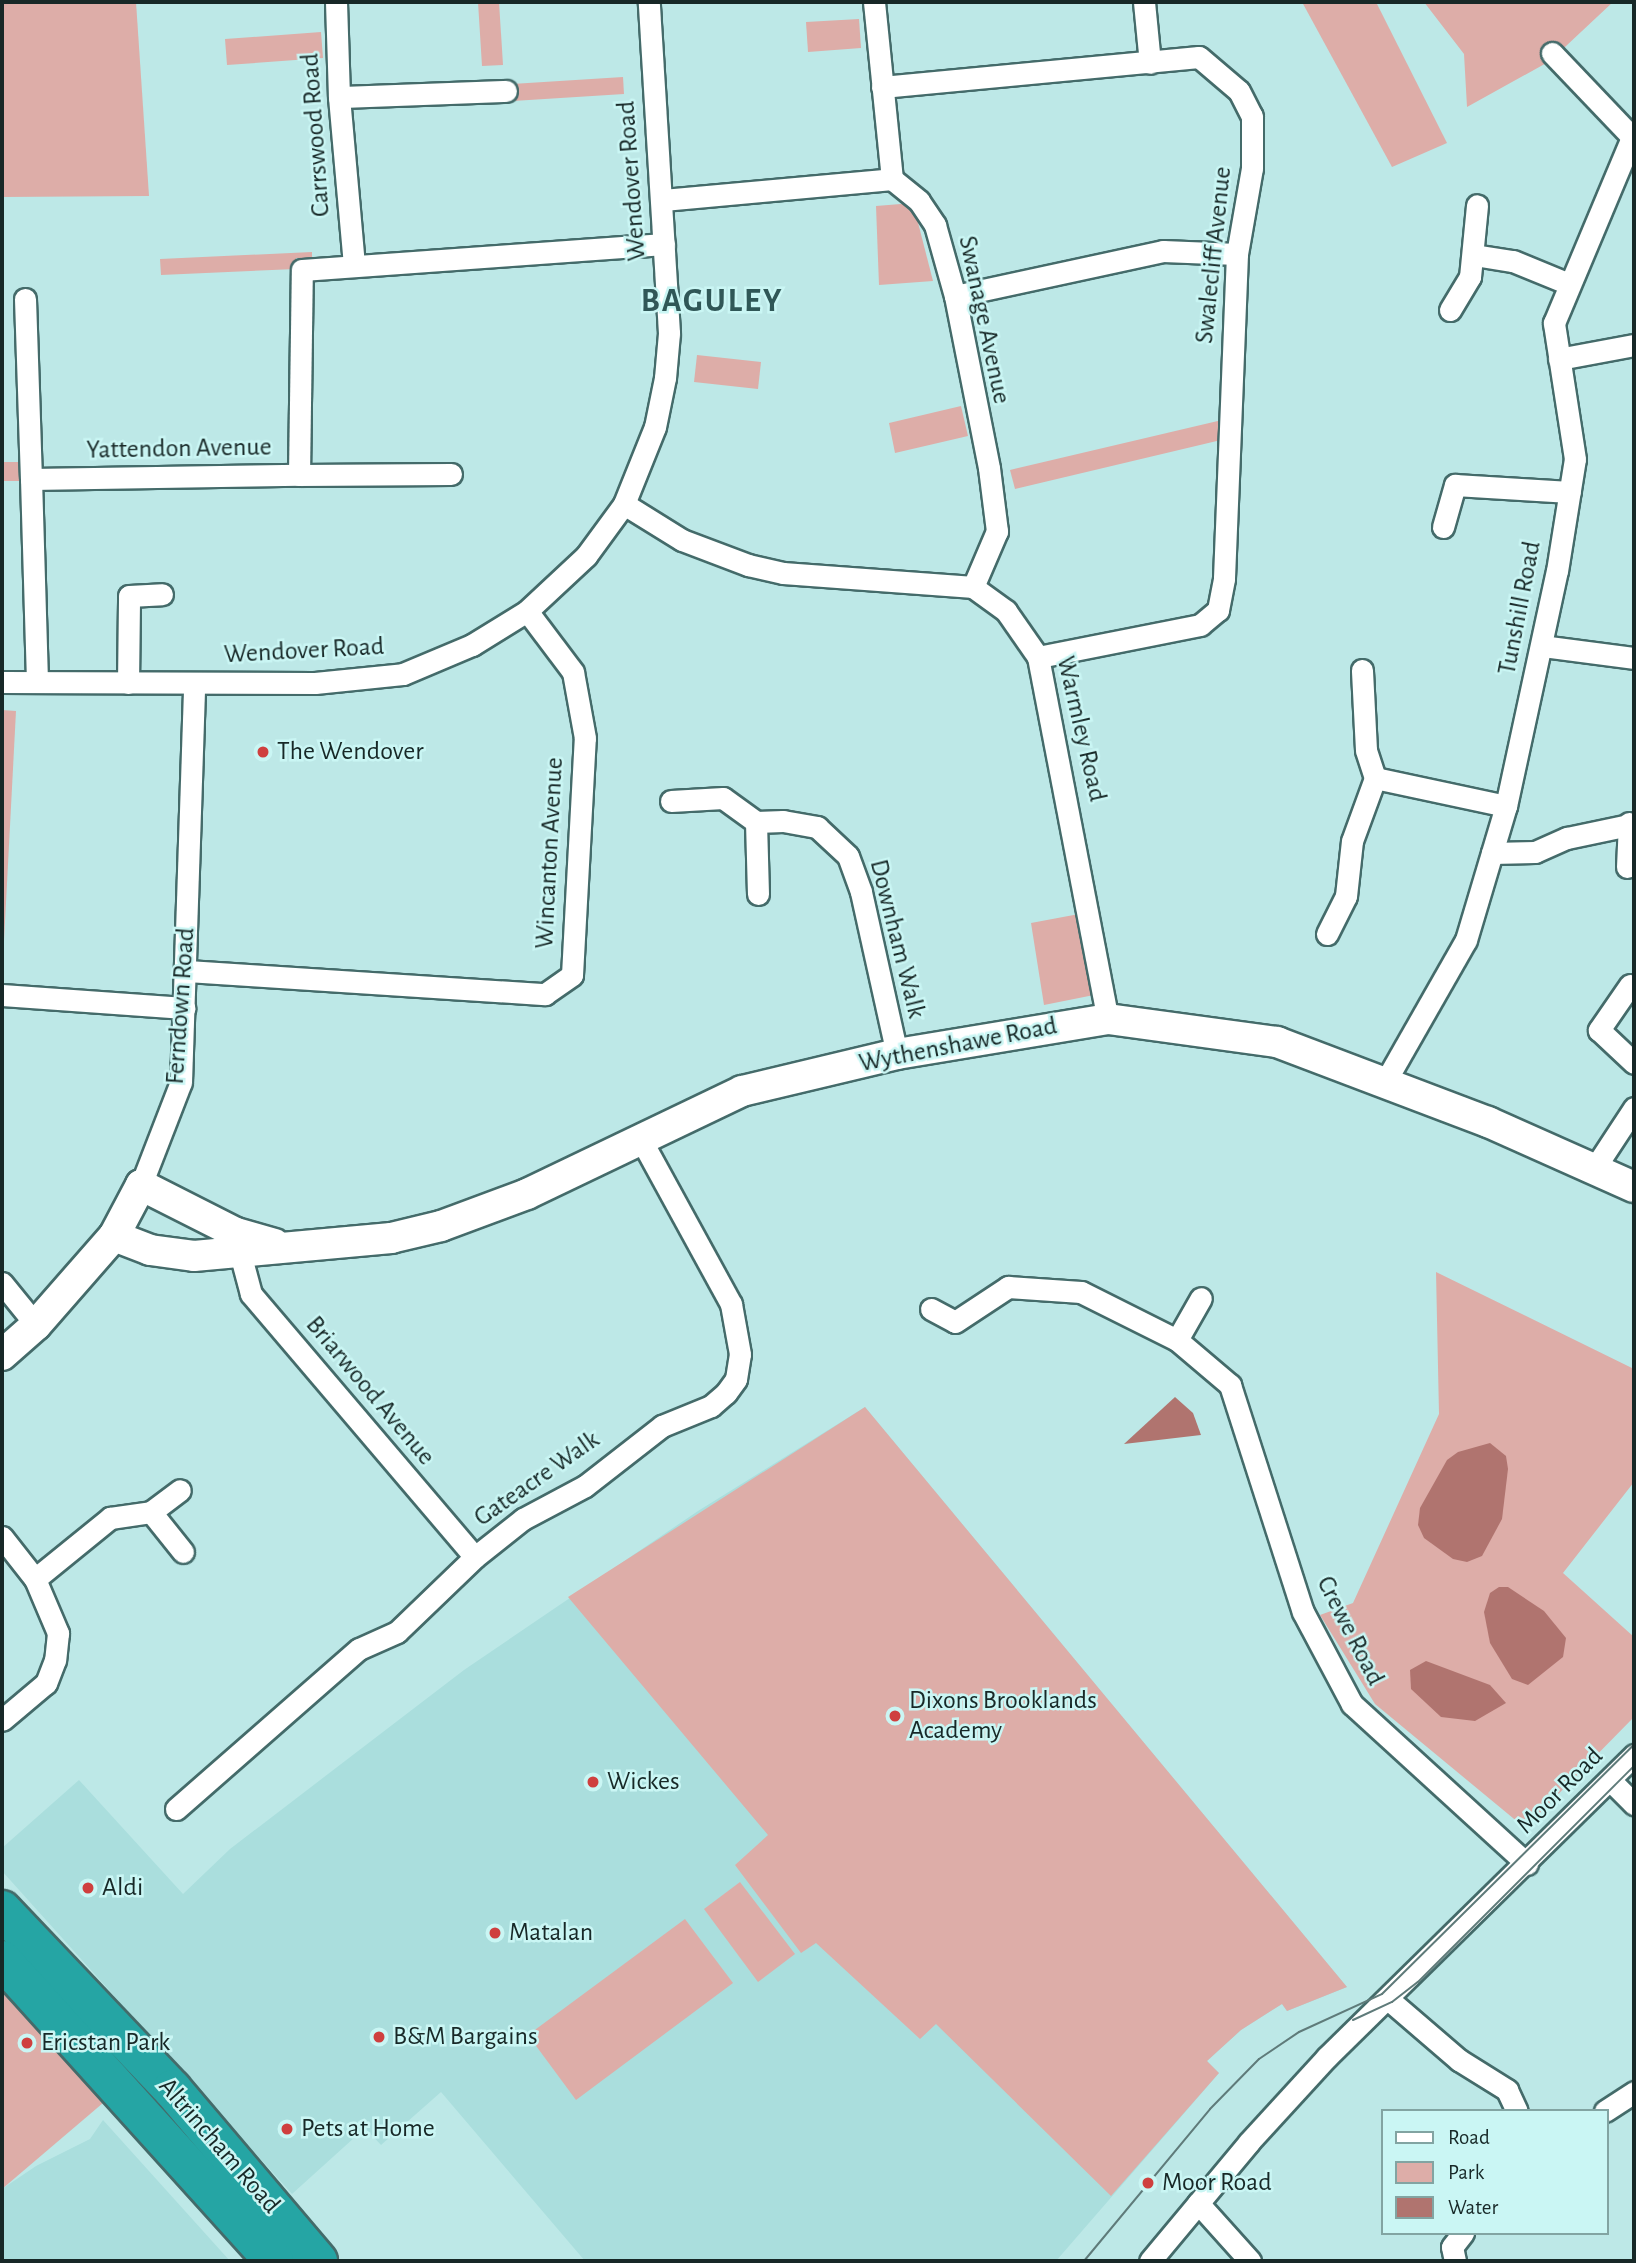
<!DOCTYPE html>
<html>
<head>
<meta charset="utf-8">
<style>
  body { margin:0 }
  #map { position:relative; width:1636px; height:2263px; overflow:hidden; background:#bde8e7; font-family:"Alegreya Sans",sans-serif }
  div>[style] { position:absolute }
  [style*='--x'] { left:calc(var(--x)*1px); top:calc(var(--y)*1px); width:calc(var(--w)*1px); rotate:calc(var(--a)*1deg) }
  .built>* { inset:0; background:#aadedd }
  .green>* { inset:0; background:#ddada8 }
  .water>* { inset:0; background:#b0746f }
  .roads { filter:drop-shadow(2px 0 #446b6a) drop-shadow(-2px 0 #446b6a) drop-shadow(0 2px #446b6a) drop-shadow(0 -2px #446b6a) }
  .street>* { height:21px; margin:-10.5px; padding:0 10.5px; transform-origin:10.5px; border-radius:10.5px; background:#fff }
  .secondary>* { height:30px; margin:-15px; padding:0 15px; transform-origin:15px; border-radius:15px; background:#fff }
  .highway>* { height:38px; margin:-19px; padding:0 19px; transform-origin:19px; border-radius:19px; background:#25a5a4 }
  .tram>* { height:2px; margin:-1px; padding:0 1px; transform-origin:1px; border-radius:1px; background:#5f7b7a }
  .dots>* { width:19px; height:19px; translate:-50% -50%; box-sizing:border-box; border:4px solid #caf6f4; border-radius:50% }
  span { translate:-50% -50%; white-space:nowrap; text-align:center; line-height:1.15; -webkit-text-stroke:5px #caf6f4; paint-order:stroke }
  .street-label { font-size:26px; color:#172827 }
  .poi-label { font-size:26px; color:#172827 }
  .left { translate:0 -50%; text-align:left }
  .district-label { font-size:33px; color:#305757; font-weight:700; letter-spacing:2px }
  .frame { position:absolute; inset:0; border:4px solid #172827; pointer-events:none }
  .legend { position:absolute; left:1381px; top:2109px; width:228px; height:126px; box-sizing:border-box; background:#caf6f4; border:2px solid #82a4a2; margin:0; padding:9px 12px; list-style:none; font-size:21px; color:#172827 }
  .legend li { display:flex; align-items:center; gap:14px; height:35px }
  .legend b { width:35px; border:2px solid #82a4a2 }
</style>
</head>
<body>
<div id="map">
  <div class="built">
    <div style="clip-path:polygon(865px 1407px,1347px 1987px,1287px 2011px,1282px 2004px,1241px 2030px,1207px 2061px,1219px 2073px,1056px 2261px,585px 2261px,441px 2092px,381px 2145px,365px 2128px,292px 2194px,2px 1871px,2px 1848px,79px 1780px,183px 1894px,230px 1849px,464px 1670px,698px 1511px)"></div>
    <div style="clip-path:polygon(103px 2120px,230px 2261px,2px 2261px,2px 2189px,36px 2166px,90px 2139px)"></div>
  </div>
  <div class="green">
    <div style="clip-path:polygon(2px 2px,136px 2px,149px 196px,2px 197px)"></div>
    <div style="clip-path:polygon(478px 2px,499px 2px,503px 65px,482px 66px)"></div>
    <div style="clip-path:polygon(1302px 2px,1376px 2px,1447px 143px,1392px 167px)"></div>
    <div style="clip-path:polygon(1424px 2px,1613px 2px,1550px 61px,1467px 107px,1464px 54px)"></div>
    <div style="clip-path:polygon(859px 19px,861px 48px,808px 52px,806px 22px)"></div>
    <div style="clip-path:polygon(321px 32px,323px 58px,227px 65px,225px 39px)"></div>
    <div style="clip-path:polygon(623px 77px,624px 94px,513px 101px,512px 84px)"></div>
    <div style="clip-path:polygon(913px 203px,933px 281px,879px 285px,876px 206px)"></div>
    <div style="clip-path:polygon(312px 252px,312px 258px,296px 258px,296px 269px,161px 275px,160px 259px)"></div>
    <div style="clip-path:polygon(697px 355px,761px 362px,758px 389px,694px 382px)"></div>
    <div style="clip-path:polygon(961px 406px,968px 436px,895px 453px,889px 423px)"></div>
    <div style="clip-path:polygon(1222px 420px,1221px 440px,1015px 489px,1010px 470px)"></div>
    <div style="clip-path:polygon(2px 462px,23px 462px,23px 481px,2px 481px)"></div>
    <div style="clip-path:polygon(2px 710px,16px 711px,3px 960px,2px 960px)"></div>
    <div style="clip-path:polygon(1079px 914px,1094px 995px,1044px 1005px,1031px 923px)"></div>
    <div style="clip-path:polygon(1436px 1272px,1634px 1369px,1634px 1482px,1563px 1573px,1634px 1637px,1634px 1717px,1525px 1828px,1375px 1704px,1320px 1615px,1353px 1603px,1439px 1414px)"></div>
    <div style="clip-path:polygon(865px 1407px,1347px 1987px,1287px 2011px,1282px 2004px,1241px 2030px,1207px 2061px,1219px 2073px,1111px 2196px,936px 2024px,920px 2039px,816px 1943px,801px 1953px,735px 1865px,768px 1835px,568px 1597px)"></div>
    <div style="clip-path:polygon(740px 1882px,795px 1954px,758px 1982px,704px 1909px)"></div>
    <div style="clip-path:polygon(685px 1919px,733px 1983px,576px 2100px,528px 2035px)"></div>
    <div style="clip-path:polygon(2px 1988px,103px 2103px,2px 2189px)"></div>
  </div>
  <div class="water">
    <div style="clip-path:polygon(1175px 1397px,1193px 1413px,1201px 1435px,1124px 1444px)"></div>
    <div style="clip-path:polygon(1490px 1443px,1506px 1456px,1508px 1469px,1502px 1519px,1482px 1556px,1467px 1562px,1453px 1559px,1424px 1538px,1418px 1525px,1420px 1508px,1447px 1460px,1458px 1452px)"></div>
    <div style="clip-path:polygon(1499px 1587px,1508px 1587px,1544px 1611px,1566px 1638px,1563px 1657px,1528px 1685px,1512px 1679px,1490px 1643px,1484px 1612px,1490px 1593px)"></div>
    <div style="clip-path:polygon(1426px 1661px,1490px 1685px,1506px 1703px,1475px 1721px,1441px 1717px,1411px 1689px,1410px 1670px)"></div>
  </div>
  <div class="roads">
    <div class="street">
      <div style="--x:336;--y:2;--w:95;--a:88.2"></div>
      <div style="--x:339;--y:97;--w:168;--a:84.9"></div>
      <div style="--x:874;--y:2;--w:178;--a:84.2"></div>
      <div style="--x:1144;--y:2;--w:61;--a:84.4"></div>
      <div style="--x:1552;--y:53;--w:115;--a:46.4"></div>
      <div style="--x:882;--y:87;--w:318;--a:-5.4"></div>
      <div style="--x:1199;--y:57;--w:52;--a:40.4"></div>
      <div style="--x:1239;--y:91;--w:28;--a:63"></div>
      <div style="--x:1252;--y:116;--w:52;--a:90"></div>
      <div style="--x:1252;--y:168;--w:87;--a:99.9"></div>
      <div style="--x:1237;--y:254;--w:325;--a:92.3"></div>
      <div style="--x:1224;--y:579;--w:32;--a:101"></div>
      <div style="--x:1218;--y:610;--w:23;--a:140"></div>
      <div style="--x:1200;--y:625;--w:165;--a:168.8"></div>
      <div style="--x:339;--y:97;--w:167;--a:-2.1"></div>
      <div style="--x:663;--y:200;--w:230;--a:-5.2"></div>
      <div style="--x:892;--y:179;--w:35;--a:39"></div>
      <div style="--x:919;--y:201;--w:29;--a:56"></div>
      <div style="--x:935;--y:225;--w:74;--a:74.3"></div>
      <div style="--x:955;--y:296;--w:175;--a:78.8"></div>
      <div style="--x:989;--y:468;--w:64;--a:82.8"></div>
      <div style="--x:997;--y:531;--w:61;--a:113.2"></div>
      <div style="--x:1474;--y:255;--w:39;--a:9"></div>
      <div style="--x:1513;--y:261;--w:61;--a:22.3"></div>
      <div style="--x:955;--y:296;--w:213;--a:-12.2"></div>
      <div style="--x:1163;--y:251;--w:74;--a:2.3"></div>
      <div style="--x:25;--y:299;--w:180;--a:88.1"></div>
      <div style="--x:1450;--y:310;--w:39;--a:-59"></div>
      <div style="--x:1470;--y:277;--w:72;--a:-84.4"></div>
      <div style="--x:1559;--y:359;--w:76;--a:-10.6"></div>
      <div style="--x:299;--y:475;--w:152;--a:-0.4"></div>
      <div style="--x:624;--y:504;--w:68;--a:31.8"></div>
      <div style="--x:682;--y:540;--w:71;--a:20.7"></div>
      <div style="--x:748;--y:565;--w:36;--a:13"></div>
      <div style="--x:783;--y:573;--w:191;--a:4.2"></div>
      <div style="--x:973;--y:587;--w:41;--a:36"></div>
      <div style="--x:1006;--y:611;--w:56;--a:55.2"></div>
      <div style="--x:1038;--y:657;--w:369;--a:79.1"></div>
      <div style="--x:1443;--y:527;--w:44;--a:-74.1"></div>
      <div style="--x:1455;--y:485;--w:115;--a:3.5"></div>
      <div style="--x:1542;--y:646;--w:93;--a:7.4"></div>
      <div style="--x:37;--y:681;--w:202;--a:-91.7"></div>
      <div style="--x:31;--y:479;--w:268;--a:-0.9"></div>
      <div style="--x:299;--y:475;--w:205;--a:-89.2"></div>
      <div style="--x:302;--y:270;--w:363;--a:-4.1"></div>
      <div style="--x:2;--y:682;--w:313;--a:0.2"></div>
      <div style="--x:315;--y:683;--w:88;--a:-5.8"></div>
      <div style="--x:403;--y:674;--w:75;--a:-22.8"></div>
      <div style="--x:472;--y:645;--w:65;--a:-31.7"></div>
      <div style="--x:527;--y:611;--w:81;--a:-43"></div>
      <div style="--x:586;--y:556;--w:64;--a:-53.8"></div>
      <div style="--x:624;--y:504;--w:83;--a:-68.1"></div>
      <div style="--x:655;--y:427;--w:50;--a:-78.5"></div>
      <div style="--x:665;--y:378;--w:45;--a:-84.9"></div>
      <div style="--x:669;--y:333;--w:332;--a:-93.5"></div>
      <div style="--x:128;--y:683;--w:87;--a:-89.3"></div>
      <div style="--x:129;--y:596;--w:33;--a:-3"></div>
      <div style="--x:1375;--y:778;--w:134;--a:12.1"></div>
      <div style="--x:671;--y:801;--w:52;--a:-3.3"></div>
      <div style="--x:723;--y:798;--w:41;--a:36"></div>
      <div style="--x:756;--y:822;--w:72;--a:88.4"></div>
      <div style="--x:756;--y:822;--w:27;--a:-2"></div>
      <div style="--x:783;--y:821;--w:35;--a:10"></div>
      <div style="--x:817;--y:827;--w:42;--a:43.1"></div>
      <div style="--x:848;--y:856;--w:38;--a:70"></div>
      <div style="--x:861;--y:892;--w:166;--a:77.5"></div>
      <div style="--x:1492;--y:853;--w:43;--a:-1.3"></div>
      <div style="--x:1535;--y:852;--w:35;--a:-24"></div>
      <div style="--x:1567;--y:838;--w:68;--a:-11.8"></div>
      <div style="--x:1627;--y:867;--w:44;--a:-87.4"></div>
      <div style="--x:1327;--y:934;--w:42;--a:-63.4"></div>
      <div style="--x:1346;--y:896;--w:55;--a:-83.8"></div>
      <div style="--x:1352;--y:841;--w:67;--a:-69.9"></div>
      <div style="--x:1375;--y:778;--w:29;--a:-108"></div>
      <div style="--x:1366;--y:750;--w:80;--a:-92.9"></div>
      <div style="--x:187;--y:971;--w:359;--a:3.7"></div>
      <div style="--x:545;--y:994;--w:33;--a:-35"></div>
      <div style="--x:572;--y:975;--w:237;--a:-86.9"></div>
      <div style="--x:585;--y:738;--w:67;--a:-100.3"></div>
      <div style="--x:573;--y:672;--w:76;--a:-127"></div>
      <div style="--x:1630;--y:985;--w:55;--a:124.6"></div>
      <div style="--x:1599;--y:1030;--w:48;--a:43.3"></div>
      <div style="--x:2;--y:995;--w:183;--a:4.1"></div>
      <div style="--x:1385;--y:1082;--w:163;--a:-60.3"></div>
      <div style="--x:1466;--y:940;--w:140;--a:-73.4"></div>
      <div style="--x:1506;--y:806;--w:240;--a:-77.8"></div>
      <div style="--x:1557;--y:571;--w:113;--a:-80.9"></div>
      <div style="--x:1575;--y:459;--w:138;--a:-98.8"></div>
      <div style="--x:1554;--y:323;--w:206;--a:-67.2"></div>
      <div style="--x:1594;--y:1169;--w:73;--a:-56.7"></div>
      <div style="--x:141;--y:1185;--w:110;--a:-68.8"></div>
      <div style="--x:181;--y:1082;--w:398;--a:-88.1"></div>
      <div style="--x:236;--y:1238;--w:58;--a:75"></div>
      <div style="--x:251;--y:1294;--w:345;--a:49.6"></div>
      <div style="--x:2;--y:1283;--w:54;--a:51"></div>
      <div style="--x:931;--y:1309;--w:27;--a:28"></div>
      <div style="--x:955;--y:1322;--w:64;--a:-33.4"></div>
      <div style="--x:1008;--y:1287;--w:73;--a:3.9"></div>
      <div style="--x:1081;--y:1292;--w:107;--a:26.6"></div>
      <div style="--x:1177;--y:1340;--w:70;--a:40.3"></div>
      <div style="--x:1230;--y:1385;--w:238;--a:72.2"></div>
      <div style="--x:1303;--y:1612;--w:104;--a:62"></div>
      <div style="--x:1352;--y:1704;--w:237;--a:42.4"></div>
      <div style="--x:1177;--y:1340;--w:48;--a:-60.3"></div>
      <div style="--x:151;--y:1512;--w:51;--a:51.3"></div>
      <div style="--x:2;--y:1537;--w:53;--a:51.8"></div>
      <div style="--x:35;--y:1579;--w:59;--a:66.9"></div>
      <div style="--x:58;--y:1633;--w:27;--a:96"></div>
      <div style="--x:55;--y:1660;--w:25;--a:111"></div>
      <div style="--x:46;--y:1683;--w:57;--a:139.9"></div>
      <div style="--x:35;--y:1579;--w:97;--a:-39.1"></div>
      <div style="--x:110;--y:1518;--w:41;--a:-8.3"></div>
      <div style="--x:151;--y:1512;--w:36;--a:-37"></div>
      <div style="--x:1611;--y:1781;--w:33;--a:45"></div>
      <div style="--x:176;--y:1809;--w:243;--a:-41.2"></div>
      <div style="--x:359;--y:1649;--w:42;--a:-24.1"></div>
      <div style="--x:397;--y:1632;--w:108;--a:-43.9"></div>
      <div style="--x:475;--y:1557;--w:61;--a:-38.4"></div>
      <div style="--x:523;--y:1519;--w:70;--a:-28"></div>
      <div style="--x:585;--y:1486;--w:98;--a:-37.9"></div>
      <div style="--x:662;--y:1426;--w:53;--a:-22.2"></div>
      <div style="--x:711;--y:1406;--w:20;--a:-41"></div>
      <div style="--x:726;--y:1393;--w:17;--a:-54"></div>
      <div style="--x:736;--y:1379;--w:25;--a:-81"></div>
      <div style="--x:740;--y:1354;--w:51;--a:-100.2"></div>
      <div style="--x:731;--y:1304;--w:189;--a:-118.7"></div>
      <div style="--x:1388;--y:1999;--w:94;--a:40.7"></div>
      <div style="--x:1459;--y:2060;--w:57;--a:32"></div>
      <div style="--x:1507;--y:2090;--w:23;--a:65"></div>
      <div style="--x:1605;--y:2111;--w:35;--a:-33"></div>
      <div style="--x:1198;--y:2203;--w:78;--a:48.1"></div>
      <div style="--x:1150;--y:2261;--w:155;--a:-50.2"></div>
      <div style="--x:1249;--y:2142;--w:115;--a:-47.5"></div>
      <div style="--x:1327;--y:2057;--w:431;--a:-44.5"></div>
      <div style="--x:1455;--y:2261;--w:14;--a:-102"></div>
      <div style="--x:1452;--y:2247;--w:18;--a:-52"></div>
    </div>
    <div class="secondary">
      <div style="--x:114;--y:1236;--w:39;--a:21"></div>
      <div style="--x:150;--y:1250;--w:44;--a:7.8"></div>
      <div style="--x:194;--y:1256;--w:198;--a:-5.2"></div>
      <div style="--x:391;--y:1238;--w:51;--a:-13.5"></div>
      <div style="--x:441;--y:1226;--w:92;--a:-20.4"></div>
      <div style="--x:527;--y:1194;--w:238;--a:-25.6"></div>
      <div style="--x:742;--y:1091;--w:159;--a:-13.4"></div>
      <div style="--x:897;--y:1054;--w:214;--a:-9.4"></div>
      <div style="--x:1108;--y:1019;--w:171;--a:7.8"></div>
      <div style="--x:1277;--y:1042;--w:226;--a:20.8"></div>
      <div style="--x:1488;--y:1122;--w:160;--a:24"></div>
      <div style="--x:2;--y:1355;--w:45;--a:-41.4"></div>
      <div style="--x:36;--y:1325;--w:118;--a:-48.8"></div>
      <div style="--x:114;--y:1236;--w:58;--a:-62.1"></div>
      <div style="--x:141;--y:1185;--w:106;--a:26.8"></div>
      <div style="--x:236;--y:1233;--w:40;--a:16"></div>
    </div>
    <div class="highway">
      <div style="--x:2;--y:1910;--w:247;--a:46.5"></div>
      <div style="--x:172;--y:2089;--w:226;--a:49.7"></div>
      <div style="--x:2;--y:1960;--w:406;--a:47.9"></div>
    </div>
  </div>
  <div class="tram">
    <div style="--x:1353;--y:2020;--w:43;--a:-24.8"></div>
    <div style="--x:1392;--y:2002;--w:33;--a:-38"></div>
    <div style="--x:1418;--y:1982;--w:305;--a:-45"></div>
    <div style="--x:1084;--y:2261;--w:197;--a:-50.3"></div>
    <div style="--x:1210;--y:2109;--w:70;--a:-45.6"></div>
    <div style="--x:1259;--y:2059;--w:48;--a:-34"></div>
    <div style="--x:1299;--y:2032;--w:91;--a:-24.6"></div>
    <div style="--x:1382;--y:1994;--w:354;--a:-44.7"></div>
  </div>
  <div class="dots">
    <div style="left:263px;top:752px;background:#cf403f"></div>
    <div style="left:895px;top:1716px;background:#cf403f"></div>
    <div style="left:593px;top:1782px;background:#cf403f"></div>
    <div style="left:88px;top:1888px;background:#cf403f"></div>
    <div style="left:495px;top:1933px;background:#cf403f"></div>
    <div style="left:379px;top:2037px;background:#cf403f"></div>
    <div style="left:27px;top:2043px;background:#cf403f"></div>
    <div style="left:287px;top:2129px;background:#cf403f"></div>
    <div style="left:1148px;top:2183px;background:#cf403f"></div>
  </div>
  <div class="street-label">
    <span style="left:316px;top:135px;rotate:-94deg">Carrswood Road</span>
    <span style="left:632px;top:181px;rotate:-94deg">Wendover Road</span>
    <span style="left:1214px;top:255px;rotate:-84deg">Swalecliff Avenue</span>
    <span style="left:984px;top:320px;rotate:78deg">Swanage Avenue</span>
    <span style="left:179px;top:449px;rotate:-1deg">Yattendon Avenue</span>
    <span style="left:1520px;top:608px;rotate:-79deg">Tunshill Road</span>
    <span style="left:304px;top:651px;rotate:-3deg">Wendover Road</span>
    <span style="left:1081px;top:729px;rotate:77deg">Warmley Road</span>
    <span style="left:550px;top:853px;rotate:-87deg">Wincanton Avenue</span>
    <span style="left:897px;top:939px;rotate:76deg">Downham Walk</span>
    <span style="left:181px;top:1006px;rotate:-86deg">Ferndown Road</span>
    <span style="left:958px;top:1045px;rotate:-11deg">Wythenshawe Road</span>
    <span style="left:370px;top:1391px;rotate:50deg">Briarwood Avenue</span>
    <span style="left:537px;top:1479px;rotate:-35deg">Gateacre Walk</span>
    <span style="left:1350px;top:1631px;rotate:63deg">Crewe Road</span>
    <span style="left:1560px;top:1791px;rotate:-45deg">Moor Road</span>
    <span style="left:219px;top:2146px;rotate:49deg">Altrincham Road</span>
  </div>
  <div class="poi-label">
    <span class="left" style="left:277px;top:752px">The Wendover</span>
    <span class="left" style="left:909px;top:1716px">Dixons Brooklands<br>Academy</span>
    <span class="left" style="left:607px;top:1782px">Wickes</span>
    <span class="left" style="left:102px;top:1888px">Aldi</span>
    <span class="left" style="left:509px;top:1933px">Matalan</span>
    <span class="left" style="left:393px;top:2037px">B&amp;M Bargains</span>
    <span class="left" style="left:41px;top:2043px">Ericstan Park</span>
    <span class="left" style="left:301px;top:2129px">Pets at Home</span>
    <span class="left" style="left:1162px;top:2183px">Moor Road</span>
  </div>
  <div class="district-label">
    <span style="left:712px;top:302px">BAGULEY</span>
  </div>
  <div class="frame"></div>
  <ul class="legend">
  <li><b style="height:9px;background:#fff"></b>Road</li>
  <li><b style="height:19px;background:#ddada8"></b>Park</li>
  <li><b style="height:19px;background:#b0746f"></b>Water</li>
  </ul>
</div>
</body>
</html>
